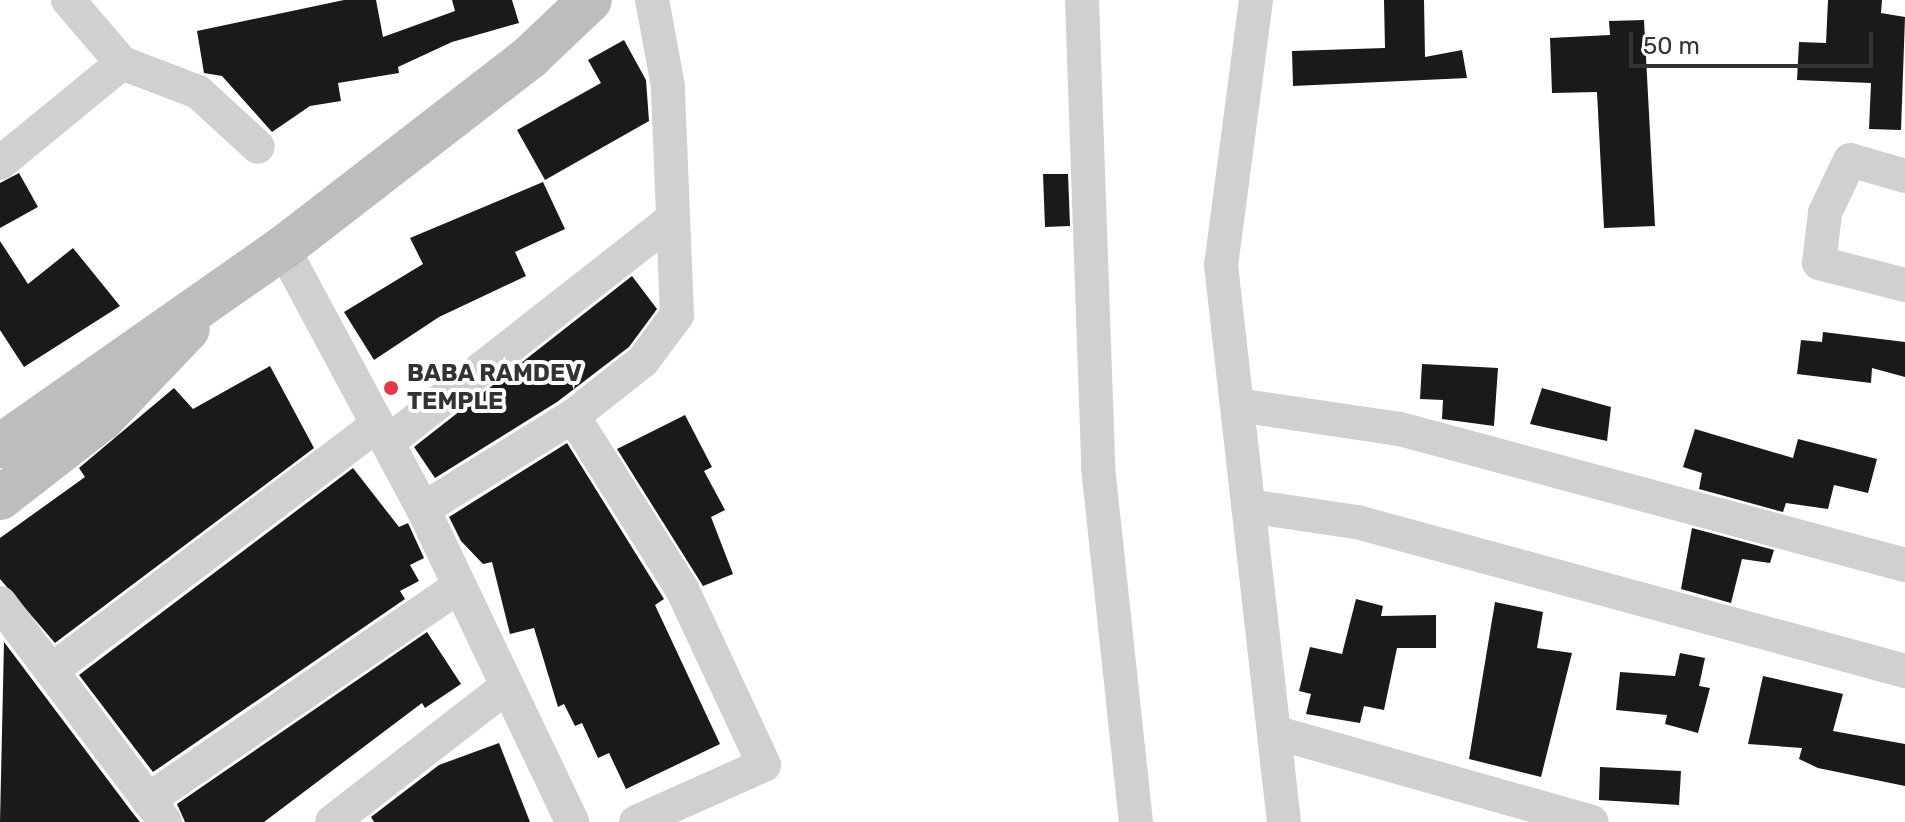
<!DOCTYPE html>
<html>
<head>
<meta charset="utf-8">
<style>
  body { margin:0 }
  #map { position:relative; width:1905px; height:822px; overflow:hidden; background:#fff; font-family:Rubik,sans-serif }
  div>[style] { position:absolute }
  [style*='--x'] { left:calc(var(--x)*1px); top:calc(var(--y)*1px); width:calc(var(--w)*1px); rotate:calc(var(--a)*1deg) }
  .building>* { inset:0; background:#1a1a1a }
  .street>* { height:34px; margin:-17px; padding:0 17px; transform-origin:17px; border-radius:17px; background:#d0d0d0 }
  .secondary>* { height:44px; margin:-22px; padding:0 22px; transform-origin:22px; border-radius:22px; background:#bdbdbd }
  .dots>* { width:22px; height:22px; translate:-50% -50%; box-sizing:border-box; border:4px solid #fff; border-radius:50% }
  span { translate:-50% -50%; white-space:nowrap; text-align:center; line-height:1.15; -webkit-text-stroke:8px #fff; paint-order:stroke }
  .poi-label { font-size:24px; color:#333; font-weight:700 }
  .left { translate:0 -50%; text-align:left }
  .scale { position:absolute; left:1629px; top:32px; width:244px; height:36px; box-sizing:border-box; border:4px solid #333; border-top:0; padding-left:10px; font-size:24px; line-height:28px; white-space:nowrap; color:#333; -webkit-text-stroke:6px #fff; paint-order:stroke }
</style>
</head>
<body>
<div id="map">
  <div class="building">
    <div style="clip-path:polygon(344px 0,376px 0,383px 37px,455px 11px,452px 0,512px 0,519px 23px,452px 42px,398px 67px,399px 73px,338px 83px,341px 101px,310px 106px,272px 132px,222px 76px,204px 73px,197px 31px)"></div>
    <div style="clip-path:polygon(1384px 0,1424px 0,1425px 57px,1462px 50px,1467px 78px,1293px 86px,1292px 51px,1385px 48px)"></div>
    <div style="clip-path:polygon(1828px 0,1882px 0,1881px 13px,1905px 17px,1901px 130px,1869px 129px,1871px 83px,1797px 80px,1799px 42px,1826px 43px)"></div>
    <div style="clip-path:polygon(1644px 20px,1655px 226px,1604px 228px,1597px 92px,1552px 93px,1550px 38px,1610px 35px,1609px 21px)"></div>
    <div style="clip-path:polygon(624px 40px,646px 80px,649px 121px,545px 180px,517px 130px,601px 83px,588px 60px)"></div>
    <div style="clip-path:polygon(19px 173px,38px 207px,0 228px,0 183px)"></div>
    <div style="clip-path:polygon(1043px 174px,1068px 174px,1070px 226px,1045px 227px)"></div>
    <div style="clip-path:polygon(543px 182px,565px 229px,515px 252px,526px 276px,439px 317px,374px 360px,344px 312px,423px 264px,410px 238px)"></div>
    <div style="clip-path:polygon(0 241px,28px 284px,73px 248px,120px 306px,24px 367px,0 330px)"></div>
    <div style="clip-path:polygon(632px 276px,657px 309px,629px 347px,557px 402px,435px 478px,414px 447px)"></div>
    <div style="clip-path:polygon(1823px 332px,1905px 342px,1905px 377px,1872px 368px,1871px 383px,1797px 374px,1801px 340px,1822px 342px)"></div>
    <div style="clip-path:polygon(1422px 364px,1498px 368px,1494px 426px,1442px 419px,1443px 400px,1420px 399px)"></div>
    <div style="clip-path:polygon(270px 366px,314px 448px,55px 643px,0 579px,0 538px,85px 477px,79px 468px,174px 388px,193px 409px)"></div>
    <div style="clip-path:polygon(1542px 388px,1611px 407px,1607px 441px,1530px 424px)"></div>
    <div style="clip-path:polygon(685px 415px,712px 467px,704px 471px,725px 510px,711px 517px,733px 574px,703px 586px,617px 449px)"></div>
    <div style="clip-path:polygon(1695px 429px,1793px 458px,1798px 439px,1877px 459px,1868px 493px,1834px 485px,1828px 509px,1786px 503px,1783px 512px,1699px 489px,1702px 473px,1683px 467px)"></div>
    <div style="clip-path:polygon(567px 443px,664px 599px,655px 605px,720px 744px,626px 789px,609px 753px,598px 758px,582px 723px,575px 726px,564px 704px,558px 707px,534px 628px,510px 634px,492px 562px,483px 564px,461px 541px,449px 517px)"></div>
    <div style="clip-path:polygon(353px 468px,399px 527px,408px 523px,424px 558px,410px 565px,419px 581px,400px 591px,405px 599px,153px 772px,79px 675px)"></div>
    <div style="clip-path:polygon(1692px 528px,1774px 550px,1770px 563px,1742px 559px,1731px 603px,1681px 589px)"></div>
    <div style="clip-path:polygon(1356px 599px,1383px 606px,1381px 616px,1436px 615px,1436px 648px,1397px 648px,1384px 710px,1364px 706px,1360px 723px,1306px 714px,1311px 694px,1299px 691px,1310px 647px,1342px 654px)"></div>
    <div style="clip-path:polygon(1495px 602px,1543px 612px,1537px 648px,1572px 653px,1541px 777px,1469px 759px)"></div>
    <div style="clip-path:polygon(427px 632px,461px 684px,425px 708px,422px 703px,264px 822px,185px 822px,177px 804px)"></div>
    <div style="clip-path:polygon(4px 642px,132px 812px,140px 822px,0 822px)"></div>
    <div style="clip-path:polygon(1680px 653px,1705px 658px,1699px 686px,1710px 688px,1698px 733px,1665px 724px,1667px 715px,1616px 710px,1620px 672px,1675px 676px)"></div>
    <div style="clip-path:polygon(1763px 676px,1843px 694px,1833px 731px,1905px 744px,1905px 786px,1818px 768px,1799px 759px,1802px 748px,1748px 744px)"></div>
    <div style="clip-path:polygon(499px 743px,530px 822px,374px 822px,371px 817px,439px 765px)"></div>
    <div style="clip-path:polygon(1600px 767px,1681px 771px,1679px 805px,1599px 800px)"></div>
  </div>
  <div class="street">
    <div style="--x:68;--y:0;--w:83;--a:49.4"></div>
    <div style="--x:122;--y:63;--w:81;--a:20.9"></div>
    <div style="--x:198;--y:92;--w:81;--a:42.5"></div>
    <div style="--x:1082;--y:0;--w:467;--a:88"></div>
    <div style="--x:1098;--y:467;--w:357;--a:83.9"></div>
    <div style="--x:1256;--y:0;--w:267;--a:97.5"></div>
    <div style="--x:1221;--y:265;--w:561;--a:83.55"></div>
    <div style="--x:0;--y:163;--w:158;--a:-39.3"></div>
    <div style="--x:1905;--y:176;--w:57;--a:-163.8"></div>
    <div style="--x:1850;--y:160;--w:59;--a:115.3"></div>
    <div style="--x:1825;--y:213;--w:50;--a:96.8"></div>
    <div style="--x:1819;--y:263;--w:89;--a:14.3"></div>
    <div style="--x:283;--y:248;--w:296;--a:61.8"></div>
    <div style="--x:423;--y:509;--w:347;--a:64.5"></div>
    <div style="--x:1237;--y:405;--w:165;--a:8.4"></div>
    <div style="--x:1400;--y:429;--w:523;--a:15.07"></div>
    <div style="--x:573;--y:416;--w:204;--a:57.8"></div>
    <div style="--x:682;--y:589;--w:194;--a:65"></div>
    <div style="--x:764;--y:765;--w:140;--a:156"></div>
    <div style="--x:388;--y:442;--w:358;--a:-38.1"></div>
    <div style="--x:1248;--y:506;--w:110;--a:8.4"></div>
    <div style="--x:1357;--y:522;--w:568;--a:15.21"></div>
    <div style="--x:423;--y:509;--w:176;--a:-31.8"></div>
    <div style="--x:573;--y:416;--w:89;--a:-38.2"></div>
    <div style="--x:643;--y:361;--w:57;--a:-53.5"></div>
    <div style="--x:677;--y:315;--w:229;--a:-92.3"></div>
    <div style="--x:668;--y:86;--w:87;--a:-100.5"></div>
    <div style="--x:0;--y:603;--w:274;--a:53"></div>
    <div style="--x:52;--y:670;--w:408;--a:-37"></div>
    <div style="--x:1274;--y:732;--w:330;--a:15.8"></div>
    <div style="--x:148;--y:800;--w:376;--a:-34.5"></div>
    <div style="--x:332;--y:822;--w:220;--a:-37.8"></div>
  </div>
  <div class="secondary">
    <div style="--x:0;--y:446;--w:345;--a:-35"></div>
    <div style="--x:283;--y:248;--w:314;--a:-37.7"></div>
    <div style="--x:531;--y:56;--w:81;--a:-43.5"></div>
    <div style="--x:0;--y:498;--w:129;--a:-37.8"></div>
    <div style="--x:102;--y:419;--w:124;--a:-46.3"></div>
  </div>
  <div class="dots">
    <div style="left:391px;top:388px;background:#e63946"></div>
  </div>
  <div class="poi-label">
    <span class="left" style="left:407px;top:388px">BABA RAMDEV<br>TEMPLE</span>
  </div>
  <div class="scale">50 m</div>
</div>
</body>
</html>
